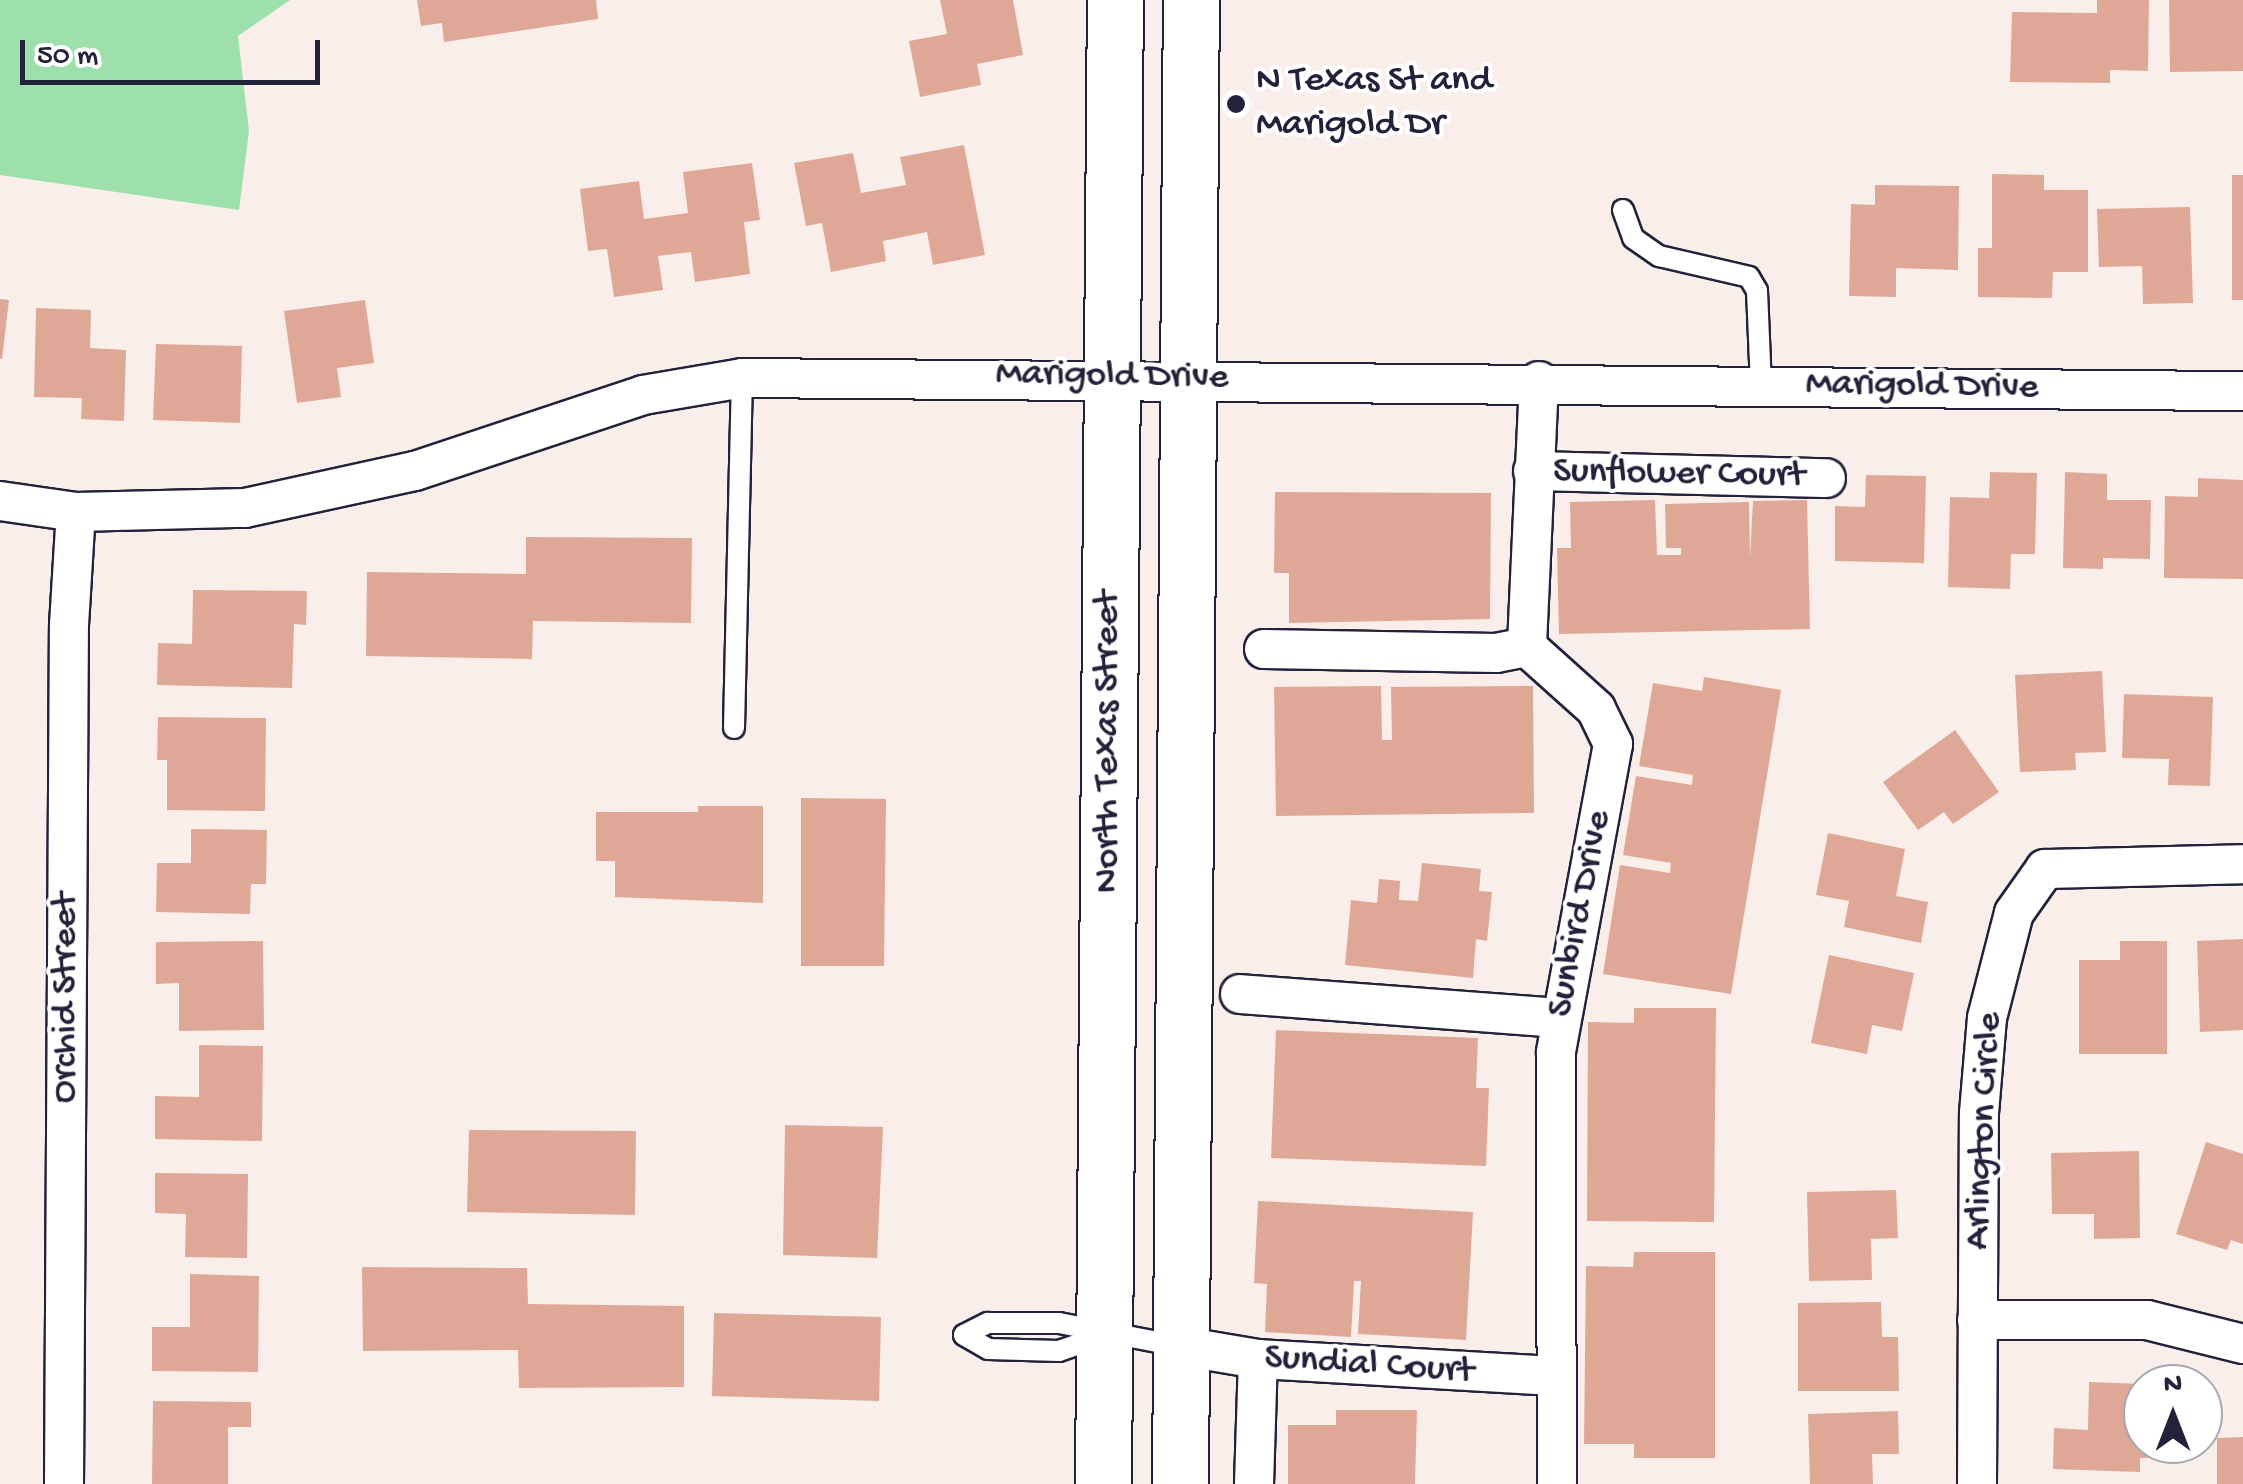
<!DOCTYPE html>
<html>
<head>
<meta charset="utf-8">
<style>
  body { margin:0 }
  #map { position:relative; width:2243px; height:1484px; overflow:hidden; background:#f9eeea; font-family:"Gochi Hand",sans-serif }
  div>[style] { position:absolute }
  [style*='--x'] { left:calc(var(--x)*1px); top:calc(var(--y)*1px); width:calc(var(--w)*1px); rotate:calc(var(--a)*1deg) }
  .green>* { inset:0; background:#9de0ac }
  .building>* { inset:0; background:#dfa896 }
  .roads { filter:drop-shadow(2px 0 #22223b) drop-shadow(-2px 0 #22223b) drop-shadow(0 2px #22223b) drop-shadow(0 -2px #22223b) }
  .service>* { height:20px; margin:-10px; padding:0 10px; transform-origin:10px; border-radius:10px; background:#fff }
  .minor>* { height:38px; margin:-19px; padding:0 19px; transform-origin:19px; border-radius:19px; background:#fff }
  .secondary>* { height:55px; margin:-27.5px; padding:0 27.5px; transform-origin:27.5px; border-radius:27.5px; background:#fff }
  .dots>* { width:28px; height:28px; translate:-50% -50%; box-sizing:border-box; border:5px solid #fff; border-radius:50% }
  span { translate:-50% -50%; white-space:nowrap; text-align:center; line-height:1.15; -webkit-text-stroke:8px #fff; paint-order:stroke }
  .poi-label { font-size:38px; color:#22223b }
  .left { translate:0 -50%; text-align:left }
  .street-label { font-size:38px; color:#22223b }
  .north { position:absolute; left:2123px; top:1364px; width:100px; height:100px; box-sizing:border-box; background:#fff; border:2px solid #a7a7b1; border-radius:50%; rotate:0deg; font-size:28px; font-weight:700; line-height:40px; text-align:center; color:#22223b }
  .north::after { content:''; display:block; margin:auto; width:35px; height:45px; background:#22223b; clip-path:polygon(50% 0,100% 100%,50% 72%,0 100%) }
  .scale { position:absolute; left:20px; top:40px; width:300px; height:45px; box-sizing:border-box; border:5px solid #22223b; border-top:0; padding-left:12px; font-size:30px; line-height:35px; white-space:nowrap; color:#22223b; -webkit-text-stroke:8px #fff; paint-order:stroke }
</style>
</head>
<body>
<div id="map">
  <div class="green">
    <div style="clip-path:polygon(0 0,290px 0,238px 36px,249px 131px,239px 210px,0 175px)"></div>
  </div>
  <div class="building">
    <div style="clip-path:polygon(417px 0,596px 0,598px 19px,444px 42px,442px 23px,421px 26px)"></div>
    <div style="clip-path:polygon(940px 0,1013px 0,1023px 55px,977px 64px,981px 85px,920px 97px,909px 41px,947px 34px)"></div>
    <div style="clip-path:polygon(2097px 0,2149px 0,2148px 71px,2110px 70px,2110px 83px,2010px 82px,2012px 12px,2097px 13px)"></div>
    <div style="clip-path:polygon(2169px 0,2243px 0,2243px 71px,2170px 72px)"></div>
    <div style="clip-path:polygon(964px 145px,985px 255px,933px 265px,927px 232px,883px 241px,886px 261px,831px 272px,822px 223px,806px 226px,794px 163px,853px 153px,861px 193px,906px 185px,900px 157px)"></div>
    <div style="clip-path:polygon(752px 163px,760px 220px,744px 222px,750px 274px,695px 282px,691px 252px,658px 256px,663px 290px,614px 297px,607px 249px,588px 251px,580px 189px,639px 181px,644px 219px,688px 213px,683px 172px)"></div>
    <div style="clip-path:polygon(1992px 174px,2044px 175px,2044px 190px,2088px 190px,2088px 272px,2053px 272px,2052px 298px,1978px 297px,1978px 248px,1992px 248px)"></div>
    <div style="clip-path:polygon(2232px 175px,2243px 175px,2243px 300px,2232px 300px)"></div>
    <div style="clip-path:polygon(1875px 185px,1959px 186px,1958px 270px,1896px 268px,1896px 297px,1849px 296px,1851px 204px,1875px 205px)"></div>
    <div style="clip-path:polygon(2190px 207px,2193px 303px,2143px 304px,2142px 266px,2099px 267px,2097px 209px)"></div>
    <div style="clip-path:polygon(0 299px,9px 300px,2px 359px,0 359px)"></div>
    <div style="clip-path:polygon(365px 300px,374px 363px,337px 368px,341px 397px,297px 403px,284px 311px)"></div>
    <div style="clip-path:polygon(36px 308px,91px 310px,90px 348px,126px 350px,124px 421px,81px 419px,82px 398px,34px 397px)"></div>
    <div style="clip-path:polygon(156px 344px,242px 346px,240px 423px,153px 420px)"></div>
    <div style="clip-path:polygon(1990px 472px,2037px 473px,2035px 554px,2011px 554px,2010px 589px,1948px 587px,1950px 497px,1989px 498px)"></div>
    <div style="clip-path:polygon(2065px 472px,2107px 474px,2107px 500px,2151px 500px,2150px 559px,2103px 558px,2103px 569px,2063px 568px)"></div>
    <div style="clip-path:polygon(1866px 475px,1926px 476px,1924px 563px,1835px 561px,1835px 506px,1865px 507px)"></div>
    <div style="clip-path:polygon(2198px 478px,2243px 480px,2243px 579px,2164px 578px,2165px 496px,2198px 497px)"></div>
    <div style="clip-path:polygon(1275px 492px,1491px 493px,1490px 619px,1289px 623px,1289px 573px,1274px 573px)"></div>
    <div style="clip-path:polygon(1655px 500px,1657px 555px,1681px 555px,1681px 548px,1666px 548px,1665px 504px,1749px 502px,1750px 558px,1753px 501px,1807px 500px,1810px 629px,1559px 634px,1557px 548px,1571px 548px,1570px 502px)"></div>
    <div style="clip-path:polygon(526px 537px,692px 538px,691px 623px,533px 621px,532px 659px,366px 656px,367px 572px,526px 574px)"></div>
    <div style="clip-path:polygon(193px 590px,307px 591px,306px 625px,294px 624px,292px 688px,157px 685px,158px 643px,192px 644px)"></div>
    <div style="clip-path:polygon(2102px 671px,2106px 752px,2075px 753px,2076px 770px,2020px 772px,2015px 675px)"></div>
    <div style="clip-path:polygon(1704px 677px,1781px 690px,1731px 994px,1603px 974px,1620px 865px,1670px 873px,1671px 863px,1623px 855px,1636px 776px,1692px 785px,1693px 775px,1639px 766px,1653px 683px,1702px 691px)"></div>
    <div style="clip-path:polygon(1381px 686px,1382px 740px,1392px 740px,1391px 687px,1533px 686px,1534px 813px,1276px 816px,1274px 687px)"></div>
    <div style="clip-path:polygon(2124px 694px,2213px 697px,2210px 786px,2168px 785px,2169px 759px,2122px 758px)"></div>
    <div style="clip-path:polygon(158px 717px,266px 718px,265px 811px,167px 810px,167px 760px,157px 760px)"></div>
    <div style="clip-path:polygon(1955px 730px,1999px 792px,1953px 824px,1944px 812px,1918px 830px,1883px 782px)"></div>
    <div style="clip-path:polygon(801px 798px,886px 799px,884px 966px,801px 966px)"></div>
    <div style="clip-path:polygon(698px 806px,763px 806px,763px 903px,615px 897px,615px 861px,596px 861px,596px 812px,698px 812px)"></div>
    <div style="clip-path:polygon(191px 829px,267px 830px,266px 884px,251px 884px,250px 914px,156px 912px,157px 863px,191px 863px)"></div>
    <div style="clip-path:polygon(1828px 833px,1905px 849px,1896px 896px,1928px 902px,1921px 943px,1844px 927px,1849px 901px,1816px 895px)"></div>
    <div style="clip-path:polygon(1422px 863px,1481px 869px,1479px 891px,1492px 892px,1487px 941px,1476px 939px,1473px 978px,1345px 965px,1351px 900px,1377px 903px,1379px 879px,1400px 881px,1399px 900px,1418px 901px)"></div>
    <div style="clip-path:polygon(2243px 939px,2243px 1030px,2200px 1032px,2197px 941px)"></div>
    <div style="clip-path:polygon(263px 941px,264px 1030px,179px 1031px,179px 983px,156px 984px,156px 942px)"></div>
    <div style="clip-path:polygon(2120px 941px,2167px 941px,2167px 1054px,2079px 1054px,2079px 960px,2120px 960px)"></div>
    <div style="clip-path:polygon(1829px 955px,1914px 973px,1902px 1031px,1872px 1025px,1867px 1054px,1811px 1043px)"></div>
    <div style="clip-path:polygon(1634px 1008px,1716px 1008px,1714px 1222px,1587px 1221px,1588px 1022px,1634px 1023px)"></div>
    <div style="clip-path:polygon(1276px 1030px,1478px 1038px,1476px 1088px,1489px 1088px,1486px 1166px,1271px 1158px)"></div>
    <div style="clip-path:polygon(199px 1045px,263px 1046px,262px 1141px,155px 1139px,155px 1096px,199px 1097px)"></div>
    <div style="clip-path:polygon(785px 1125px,883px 1127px,877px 1258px,783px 1255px)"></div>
    <div style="clip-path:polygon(469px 1130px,636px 1131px,635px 1215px,467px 1212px)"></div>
    <div style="clip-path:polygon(2206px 1142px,2243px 1154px,2243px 1244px,2231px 1240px,2227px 1250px,2176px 1234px)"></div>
    <div style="clip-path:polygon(2139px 1151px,2140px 1238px,2094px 1239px,2094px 1214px,2052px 1214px,2051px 1153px)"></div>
    <div style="clip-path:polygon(155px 1173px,248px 1174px,247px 1258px,185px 1257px,186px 1214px,155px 1213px)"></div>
    <div style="clip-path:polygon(1896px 1190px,1898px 1238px,1871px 1239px,1872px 1280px,1809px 1281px,1807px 1192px)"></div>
    <div style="clip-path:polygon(1258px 1201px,1473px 1212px,1466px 1340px,1358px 1334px,1361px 1281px,1354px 1281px,1351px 1337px,1265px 1332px,1267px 1284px,1254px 1283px)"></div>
    <div style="clip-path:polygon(1634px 1252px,1715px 1252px,1715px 1458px,1634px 1458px,1634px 1444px,1584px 1444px,1586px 1266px,1633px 1267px)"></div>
    <div style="clip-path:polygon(362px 1267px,527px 1268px,528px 1304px,684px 1306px,684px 1387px,519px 1388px,518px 1350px,363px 1351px)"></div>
    <div style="clip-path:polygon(190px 1274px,259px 1276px,258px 1372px,152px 1371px,152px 1327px,190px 1327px)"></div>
    <div style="clip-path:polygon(1881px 1302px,1882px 1337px,1898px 1337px,1899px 1391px,1798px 1391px,1798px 1303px)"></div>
    <div style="clip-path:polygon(714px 1313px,881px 1317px,879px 1401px,712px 1396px)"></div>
    <div style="clip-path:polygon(2089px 1382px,2143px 1384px,2143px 1444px,2166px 1444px,2166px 1458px,2140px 1458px,2140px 1472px,2053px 1469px,2054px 1428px,2088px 1430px)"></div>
    <div style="clip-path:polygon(153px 1401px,251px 1402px,251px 1427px,228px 1427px,228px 1484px,152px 1484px)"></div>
    <div style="clip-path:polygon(1336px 1410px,1417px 1410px,1415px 1484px,1288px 1484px,1288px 1425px,1336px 1425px)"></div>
    <div style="clip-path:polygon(1898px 1411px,1899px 1454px,1872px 1454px,1873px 1484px,1810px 1484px,1808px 1414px)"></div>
    <div style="clip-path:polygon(2243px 1437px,2243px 1484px,2217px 1484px,2217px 1438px)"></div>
  </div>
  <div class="roads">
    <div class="service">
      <div style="--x:1623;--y:210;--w:30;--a:70"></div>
      <div style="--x:1633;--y:238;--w:32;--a:35"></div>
      <div style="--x:1659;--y:256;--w:92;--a:13.1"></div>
      <div style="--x:1749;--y:277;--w:16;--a:60"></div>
      <div style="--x:1757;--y:291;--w:94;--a:87.6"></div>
      <div style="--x:734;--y:728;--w:350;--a:-88.7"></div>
      <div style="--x:964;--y:1335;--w:27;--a:-27"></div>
      <div style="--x:988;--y:1323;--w:71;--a:0"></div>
      <div style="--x:1059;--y:1323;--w:122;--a:10.9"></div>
      <div style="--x:964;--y:1335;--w:28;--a:30"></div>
      <div style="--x:988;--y:1349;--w:71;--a:1.6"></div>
      <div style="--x:1059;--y:1351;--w:42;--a:-19.3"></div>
    </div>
    <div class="minor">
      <div style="--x:1539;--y:381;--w:266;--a:92.6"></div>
      <div style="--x:1527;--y:647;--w:93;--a:41.9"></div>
      <div style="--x:1596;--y:709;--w:39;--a:64"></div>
      <div style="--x:1613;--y:744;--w:314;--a:100.5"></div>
      <div style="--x:1556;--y:1053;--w:431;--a:89.9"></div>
      <div style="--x:1533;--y:471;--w:293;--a:1.4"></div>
      <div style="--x:0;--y:501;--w:77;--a:8.2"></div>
      <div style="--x:76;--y:512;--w:169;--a:-1.4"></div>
      <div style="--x:245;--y:508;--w:174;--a:-12.3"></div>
      <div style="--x:415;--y:471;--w:240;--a:-18.4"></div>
      <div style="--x:643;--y:395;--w:100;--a:-9.7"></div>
      <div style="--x:742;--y:378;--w:1501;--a:0.5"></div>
      <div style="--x:1264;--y:649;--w:232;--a:1"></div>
      <div style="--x:1496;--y:653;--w:32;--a:-11"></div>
      <div style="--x:1240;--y:994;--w:321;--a:4.3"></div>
      <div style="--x:1977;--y:1320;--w:170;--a:0"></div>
      <div style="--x:2147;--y:1320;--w:99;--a:14"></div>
      <div style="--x:1181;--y:1346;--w:78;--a:9.6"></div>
      <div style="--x:1258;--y:1359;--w:299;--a:3.3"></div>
      <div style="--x:64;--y:1484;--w:859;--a:-89.67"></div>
      <div style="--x:69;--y:625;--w:113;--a:-86.5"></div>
      <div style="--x:1254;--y:1484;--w:125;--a:-88.2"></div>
      <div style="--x:1977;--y:1484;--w:371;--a:-89.7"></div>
      <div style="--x:1979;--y:1113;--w:95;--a:-85.2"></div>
      <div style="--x:1987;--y:1018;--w:108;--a:-75.6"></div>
      <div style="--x:2014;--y:913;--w:54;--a:-54.8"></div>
      <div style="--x:2045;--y:869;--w:198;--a:-1.4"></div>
    </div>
    <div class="secondary">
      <div style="--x:1103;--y:1484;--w:1484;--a:-89.54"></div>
      <div style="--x:1180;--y:1484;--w:1484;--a:-89.58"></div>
    </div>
  </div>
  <div class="dots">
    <div style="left:1236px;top:104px;background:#22223b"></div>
  </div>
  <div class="poi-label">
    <span class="left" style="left:1256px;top:104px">N Texas St and<br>Marigold Dr</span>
  </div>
  <div class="street-label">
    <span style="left:1112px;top:377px;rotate:1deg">Marigold Drive</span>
    <span style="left:1922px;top:387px;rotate:1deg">Marigold Drive</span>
    <span style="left:1679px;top:475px;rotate:1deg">Sunflower Court</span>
    <span style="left:1109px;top:742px;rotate:-90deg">North Texas Street</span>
    <span style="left:1581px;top:914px;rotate:-79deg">Sunbird Drive</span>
    <span style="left:67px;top:998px;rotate:-90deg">Orchid Street</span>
    <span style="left:1985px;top:1131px;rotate:-87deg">Arlington Circle</span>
    <span style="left:1369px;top:1366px;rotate:4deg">Sundial Court</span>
  </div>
  <div class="north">N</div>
  <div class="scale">50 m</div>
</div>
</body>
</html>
